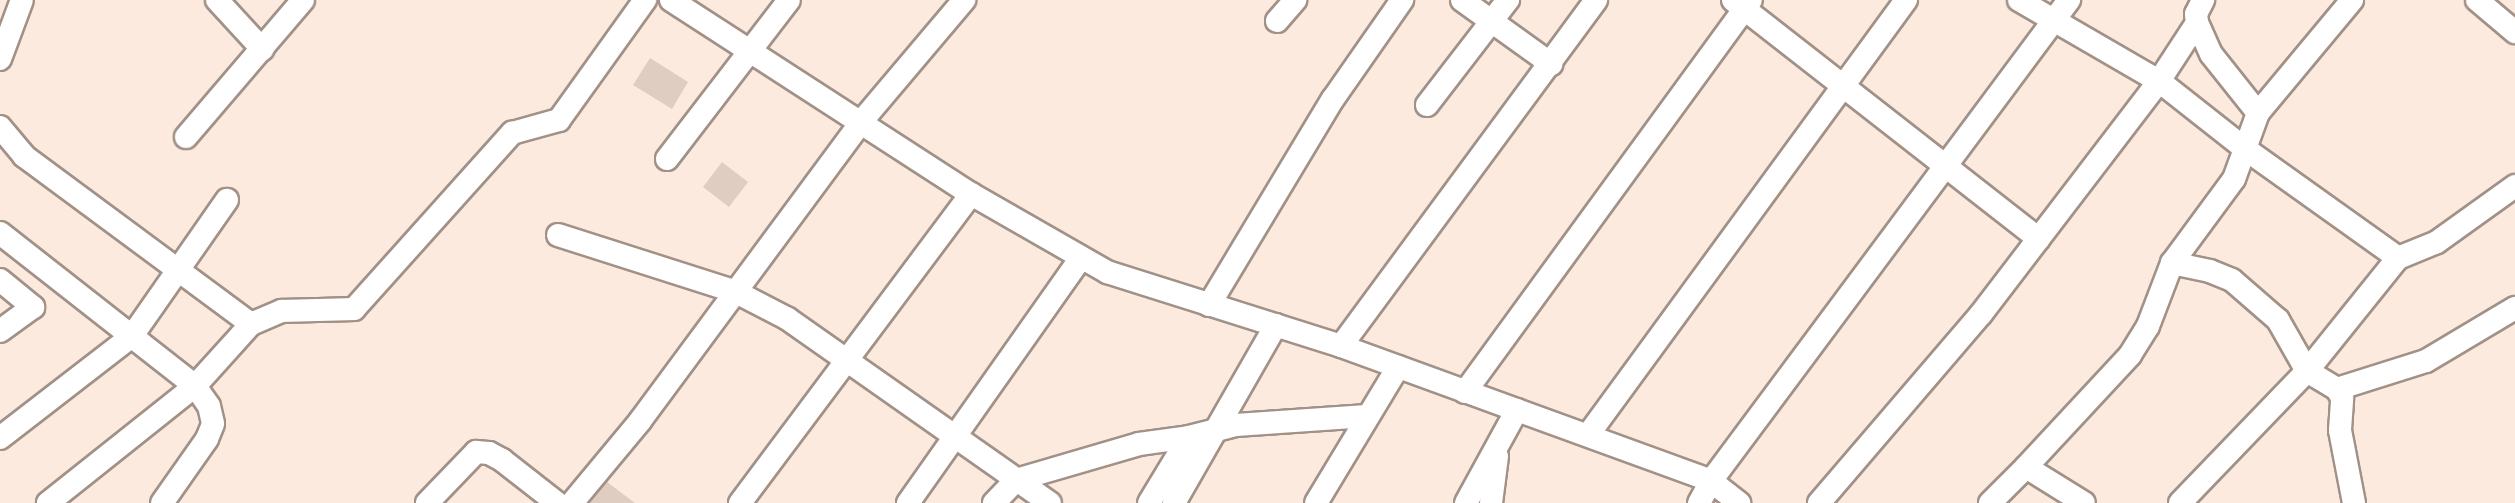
<!DOCTYPE html>
<html>
<head>
<meta charset="utf-8">
<style>
  body { margin:0 }
  #map { position:relative; width:2515px; height:503px; overflow:hidden; background:#fceadf; font-family:Lato,sans-serif }
  div>[style] { position:absolute }
  [style*='--x'] { left:calc(var(--x)*1px); top:calc(var(--y)*1px); width:calc(var(--w)*1px); rotate:calc(var(--a)*1deg) }
  .building>* { inset:0; background:#dfcdc2 }
  .roads { filter:drop-shadow(2px 0 #a19187) drop-shadow(-2px 0 #a19187) drop-shadow(0 2px #a19187) drop-shadow(0 -2px #a19187) }
  .minor>* { height:22px; margin:-11px; padding:0 11px; transform-origin:11px; border-radius:11px; background:#fff }
  span { translate:-50% -50%; white-space:nowrap; text-align:center; line-height:1.15; -webkit-text-stroke:6px #fff; paint-order:stroke }
</style>
</head>
<body>
<div id="map">
  <div class="building">
    <div style="clip-path:polygon(650px 58px,688px 82px,672px 109px,633px 85px)"></div>
    <div style="clip-path:polygon(722px 162px,748px 182px,729px 207px,703px 187px)"></div>
    <div style="clip-path:polygon(607px 482px,635px 503px,590px 503px)"></div>
  </div>
  <div class="roads">
    <div class="minor">
      <div style="--x:217;--y:0;--w:67;--a:47.4"></div>
      <div style="--x:671;--y:0;--w:357;--a:32.9"></div>
      <div style="--x:971;--y:194;--w:157;--a:29.8"></div>
      <div style="--x:1107;--y:272;--w:245;--a:17.5"></div>
      <div style="--x:1341;--y:346;--w:394;--a:20"></div>
      <div style="--x:1711;--y:481;--w:600;--a:-53.34"></div>
      <div style="--x:1462;--y:0;--w:110;--a:35.7"></div>
      <div style="--x:1733;--y:0;--w:388;--a:38"></div>
      <div style="--x:2019;--y:0;--w:162;--a:30.1"></div>
      <div style="--x:2159;--y:81;--w:108;--a:38.2"></div>
      <div style="--x:2244;--y:148;--w:189;--a:35.5"></div>
      <div style="--x:2477;--y:0;--w:50;--a:40.1"></div>
      <div style="--x:1277;--y:21;--w:28;--a:-49"></div>
      <div style="--x:0;--y:59;--w:63;--a:-69.6"></div>
      <div style="--x:1427;--y:105;--w:133;--a:-52.4"></div>
      <div style="--x:2258;--y:113;--w:147;--a:-50.2"></div>
      <div style="--x:0;--y:127;--w:38;--a:50"></div>
      <div style="--x:24;--y:156;--w:282;--a:36.5"></div>
      <div style="--x:251;--y:324;--w:84;--a:132.1"></div>
      <div style="--x:195;--y:386;--w:24;--a:55"></div>
      <div style="--x:209;--y:406;--w:18;--a:77"></div>
      <div style="--x:213;--y:424;--w:16;--a:112"></div>
      <div style="--x:207;--y:439;--w:78;--a:125.1"></div>
      <div style="--x:186;--y:137;--w:180;--a:-49.5"></div>
      <div style="--x:667;--y:159;--w:200;--a:-52.5"></div>
      <div style="--x:0;--y:233;--w:248;--a:38.1"></div>
      <div style="--x:195;--y:386;--w:188;--a:141.5"></div>
      <div style="--x:558;--y:235;--w:185;--a:17.7"></div>
      <div style="--x:734;--y:291;--w:61;--a:27.4"></div>
      <div style="--x:788;--y:319;--w:320;--a:35.1"></div>
      <div style="--x:0;--y:280;--w:43;--a:39.3"></div>
      <div style="--x:33;--y:307;--w:41;--a:144"></div>
      <div style="--x:1209;--y:305;--w:240;--a:-59"></div>
      <div style="--x:1333;--y:99;--w:121;--a:-55.1"></div>
      <div style="--x:251;--y:324;--w:34;--a:-23"></div>
      <div style="--x:282;--y:311;--w:72;--a:-1.6"></div>
      <div style="--x:354;--y:309;--w:237;--a:-48.1"></div>
      <div style="--x:512;--y:133;--w:49;--a:-15.5"></div>
      <div style="--x:559;--y:120;--w:148;--a:-54.4"></div>
      <div style="--x:1341;--y:346;--w:430;--a:-53.6"></div>
      <div style="--x:2337;--y:389;--w:93;--a:-17.5"></div>
      <div style="--x:2426;--y:361;--w:104;--a:-30.8"></div>
      <div style="--x:1465;--y:392;--w:485;--a:-53.9"></div>
      <div style="--x:1588;--y:435;--w:539;--a:-53.83"></div>
      <div style="--x:0;--y:438;--w:167;--a:-37.7"></div>
      <div style="--x:132;--y:336;--w:166;--a:-55.1"></div>
      <div style="--x:2026;--y:467;--w:153;--a:-47.1"></div>
      <div style="--x:2130;--y:355;--w:34;--a:-58"></div>
      <div style="--x:2148;--y:326;--w:67;--a:-69.1"></div>
      <div style="--x:427;--y:503;--w:71;--a:-46.1"></div>
      <div style="--x:476;--y:452;--w:13;--a:4"></div>
      <div style="--x:489;--y:453;--w:15;--a:28"></div>
      <div style="--x:502;--y:460;--w:70;--a:38"></div>
      <div style="--x:572;--y:503;--w:107;--a:-50.3"></div>
      <div style="--x:640;--y:421;--w:372;--a:-53.5"></div>
      <div style="--x:861;--y:122;--w:160;--a:-49.8"></div>
      <div style="--x:740;--y:503;--w:386;--a:-53.2"></div>
      <div style="--x:908;--y:503;--w:299;--a:-54.8"></div>
      <div style="--x:994;--y:503;--w:32;--a:-46"></div>
      <div style="--x:1016;--y:480;--w:128;--a:-16.3"></div>
      <div style="--x:1139;--y:444;--w:50;--a:-8"></div>
      <div style="--x:1189;--y:437;--w:49;--a:-14.3"></div>
      <div style="--x:1236;--y:425;--w:131;--a:-3.9"></div>
      <div style="--x:1149;--y:503;--w:77;--a:-58.8"></div>
      <div style="--x:1174;--y:503;--w:205;--a:-60.2"></div>
      <div style="--x:1316;--y:503;--w:159;--a:-58.9"></div>
      <div style="--x:1466;--y:503;--w:106;--a:-61.3"></div>
      <div style="--x:1491;--y:503;--w:47;--a:-82.7"></div>
      <div style="--x:1699;--y:503;--w:25;--a:-61"></div>
      <div style="--x:1711;--y:481;--w:36;--a:38"></div>
      <div style="--x:1819;--y:503;--w:249;--a:-49.4"></div>
      <div style="--x:1981;--y:314;--w:293;--a:-52.6"></div>
      <div style="--x:2159;--y:81;--w:69;--a:-56.8"></div>
      <div style="--x:1990;--y:503;--w:51;--a:-45"></div>
      <div style="--x:2026;--y:467;--w:68;--a:31.8"></div>
      <div style="--x:2180;--y:503;--w:183;--a:-46.1"></div>
      <div style="--x:2307;--y:371;--w:59;--a:-119.6"></div>
      <div style="--x:2278;--y:320;--w:61;--a:-139"></div>
      <div style="--x:2232;--y:280;--w:24;--a:-158"></div>
      <div style="--x:2210;--y:271;--w:39;--a:-168"></div>
      <div style="--x:2172;--y:263;--w:104;--a:-53.6"></div>
      <div style="--x:2234;--y:179;--w:70;--a:-70"></div>
      <div style="--x:2258;--y:113;--w:75;--a:-128.5"></div>
      <div style="--x:2211;--y:54;--w:34;--a:-114"></div>
      <div style="--x:2197;--y:23;--w:9;--a:-96"></div>
      <div style="--x:2196;--y:14;--w:16;--a:-63"></div>
      <div style="--x:2354;--y:503;--w:74;--a:-100.9"></div>
      <div style="--x:2340;--y:430;--w:32;--a:-86"></div>
      <div style="--x:2342;--y:398;--w:10;--a:-119"></div>
      <div style="--x:2337;--y:389;--w:35;--a:-149"></div>
      <div style="--x:2307;--y:371;--w:145;--a:-51.2"></div>
      <div style="--x:2398;--y:258;--w:42;--a:-22.3"></div>
      <div style="--x:2437;--y:242;--w:96;--a:-35.7"></div>
    </div>
  </div>
</div>
</body>
</html>
